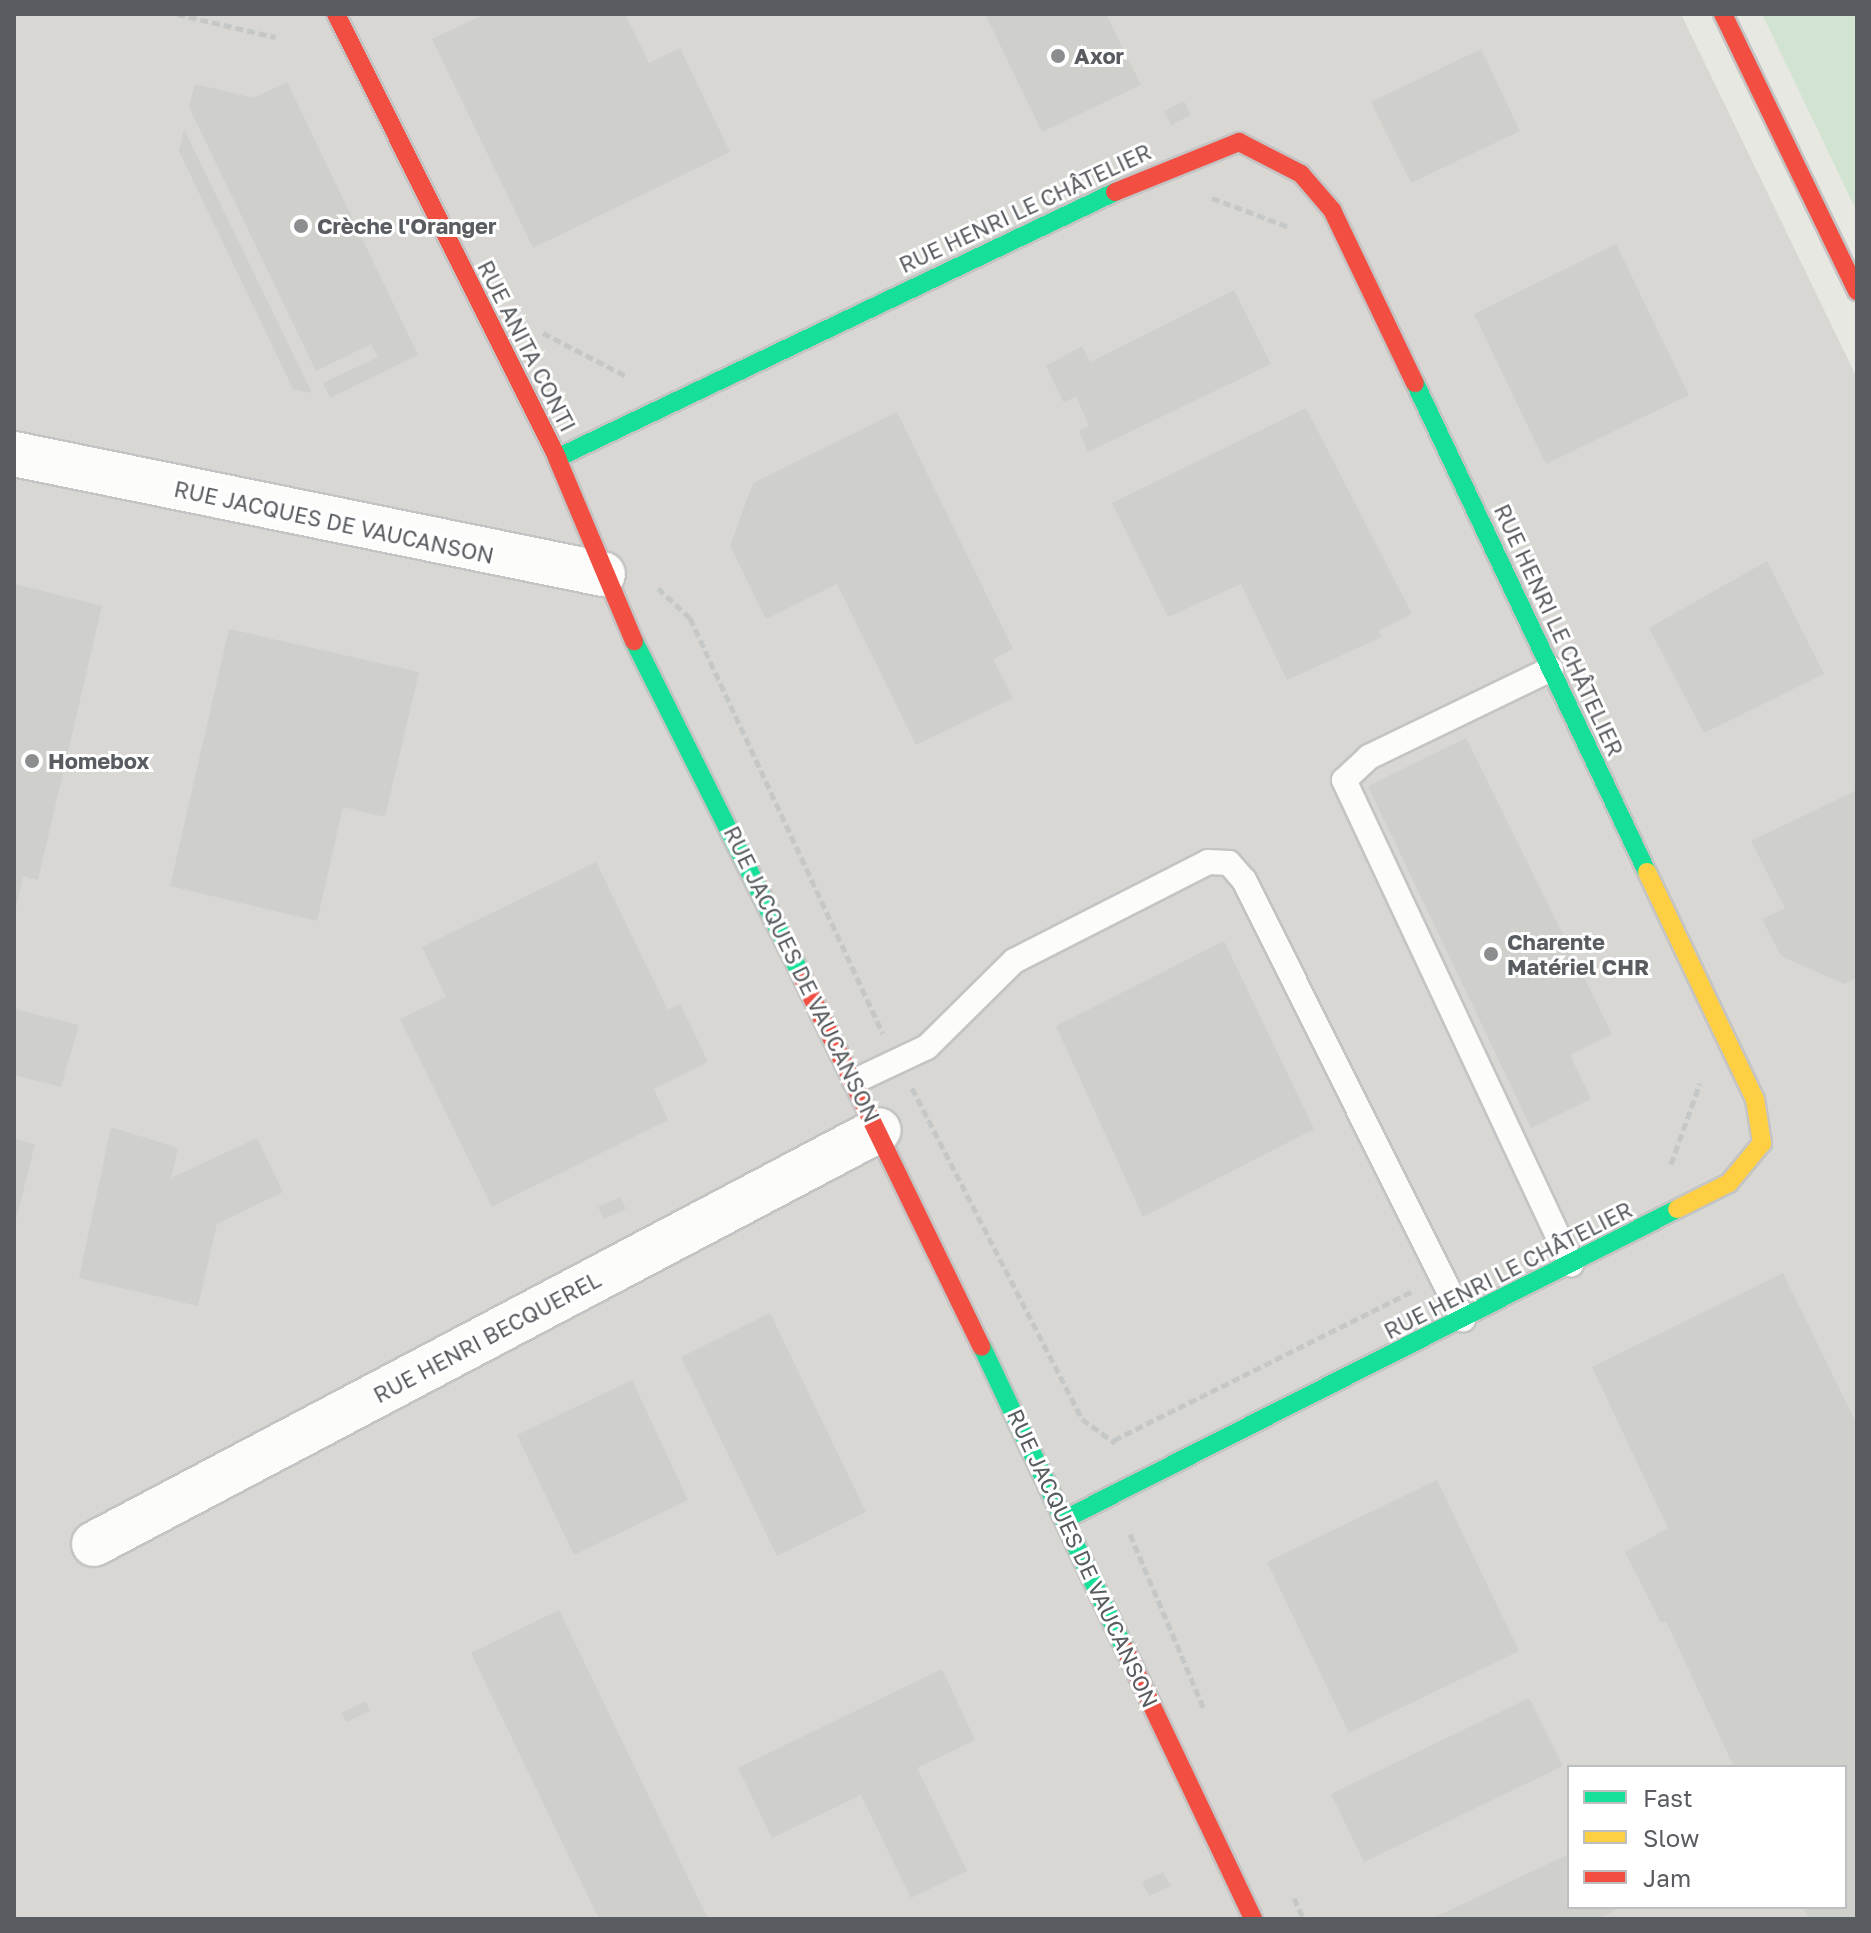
<!DOCTYPE html>
<html>
<head>
<meta charset="utf-8">
<style>
  body { margin:0 }
  #map { position:relative; width:1871px; height:1933px; overflow:hidden; background:#e8e8e3; font-family:"Golos Text",sans-serif }
  div>[style] { position:absolute }
  [style*='--x'] { left:calc(var(--x)*1px); top:calc(var(--y)*1px); width:calc(var(--w)*1px); rotate:calc(var(--a)*1deg) }
  .industrial>* { inset:0; background:#d8d7d3 }
  .green>* { inset:0; background:#d2e3d1 }
  .building>* { inset:0; background:#cfcfcc }
  .path>* { height:5px; margin-top:-2.5px; transform-origin:0; background:repeating-linear-gradient(90deg,#c5c8c6 0 8px,transparent 0 12px) }
  .roads { filter:drop-shadow(2px 0 #c4c4c4) drop-shadow(-2px 0 #c4c4c4) drop-shadow(0 2px #c4c4c4) drop-shadow(0 -2px #c4c4c4) }
  .lane>* { height:24px; margin:-12px; padding:0 12px; transform-origin:12px; border-radius:12px; background:#fcfcfb }
  .street>* { height:44px; margin:-22px; padding:0 22px; transform-origin:22px; border-radius:22px; background:#fcfcfb }
  .fast>* { height:18px; margin:-9px; padding:0 9px; transform-origin:9px; border-radius:9px; background:#16e098 }
  .slow>* { height:18px; margin:-9px; padding:0 9px; transform-origin:9px; border-radius:9px; background:#ffcf43 }
  .jam>* { height:18px; margin:-9px; padding:0 9px; transform-origin:9px; border-radius:9px; background:#f24e42 }
  .dots>* { width:22px; height:22px; translate:-50% -50%; box-sizing:border-box; border:4px solid #fff; border-radius:50% }
  span { translate:-50% -50%; white-space:nowrap; text-align:center; line-height:1.15; -webkit-text-stroke:6px #fff; paint-order:stroke }
  .poi-label { font-size:22px; color:#595c60; font-weight:700 }
  .left { translate:0 -50%; text-align:left }
  .street-label { font-size:22px; color:#595c60 }
  .frame { position:absolute; inset:0; border:16px solid #595c60; pointer-events:none }
  .legend { position:absolute; left:1567px; top:1765px; width:280px; height:144px; box-sizing:border-box; background:#fff; border:2px solid #bdbebf; margin:0; padding:10px 14px; list-style:none; font-size:24px; color:#595c60 }
  .legend li { display:flex; align-items:center; gap:16px; height:40px }
  .legend b { width:40px; border:2px solid #bdbebf }
</style>
</head>
<body>
<div id="map">
  <div class="industrial">
    <div style="clip-path:polygon(evenodd,14px 14px,1681px 14px,1857px 378px,1857px 1919px,14px 1919px,14px 14px,1569px 1767px,1845px 1767px,1845px 1907px,1569px 1907px,1569px 1767px)"></div>
  </div>
  <div class="green">
    <div style="clip-path:polygon(1762px 14px,1857px 14px,1857px 212px)"></div>
  </div>
  <div class="building">
    <div style="clip-path:polygon(485px 14px,625px 14px,649px 63px,680px 48px,730px 152px,533px 248px,432px 39px)"></div>
    <div style="clip-path:polygon(985px 14px,1106px 14px,1141px 85px,1042px 132px)"></div>
    <div style="clip-path:polygon(1481px 49px,1520px 131px,1411px 183px,1371px 102px)"></div>
    <div style="clip-path:polygon(287px 82px,418px 355px,330px 398px,323px 383px,378px 357px,371px 344px,316px 371px,189px 107px,195px 84px,254px 98px)"></div>
    <div style="clip-path:polygon(1184px 101px,1191px 115px,1171px 125px,1164px 111px)"></div>
    <div style="clip-path:polygon(184px 129px,312px 393px,293px 389px,179px 151px)"></div>
    <div style="clip-path:polygon(1616px 244px,1689px 395px,1546px 464px,1474px 314px)"></div>
    <div style="clip-path:polygon(1234px 290px,1271px 364px,1088px 452px,1079px 431px,1089px 426px,1076px 396px,1064px 403px,1046px 366px,1082px 346px,1090px 362px)"></div>
    <div style="clip-path:polygon(1306px 408px,1412px 614px,1378px 631px,1382px 637px,1287px 680px,1241px 584px,1168px 617px,1112px 503px)"></div>
    <div style="clip-path:polygon(897px 412px,1013px 649px,993px 659px,1013px 698px,916px 745px,837px 584px,766px 619px,730px 546px,753px 483px)"></div>
    <div style="clip-path:polygon(1767px 561px,1824px 674px,1704px 733px,1649px 628px)"></div>
    <div style="clip-path:polygon(15px 584px,102px 606px,38px 880px,23px 876px,15px 913px)"></div>
    <div style="clip-path:polygon(229px 629px,419px 672px,385px 817px,343px 807px,317px 921px,170px 886px)"></div>
    <div style="clip-path:polygon(1466px 738px,1612px 1034px,1570px 1055px,1591px 1099px,1531px 1128px,1368px 786px)"></div>
    <div style="clip-path:polygon(1857px 790px,1857px 978px,1844px 984px,1781px 956px,1762px 919px,1785px 908px,1751px 841px)"></div>
    <div style="clip-path:polygon(596px 862px,668px 1010px,680px 1004px,708px 1062px,654px 1089px,668px 1120px,492px 1207px,400px 1019px,446px 997px,422px 947px)"></div>
    <div style="clip-path:polygon(1224px 941px,1314px 1129px,1143px 1217px,1056px 1026px)"></div>
    <div style="clip-path:polygon(14px 1009px,79px 1025px,61px 1087px,14px 1075px)"></div>
    <div style="clip-path:polygon(111px 1127px,178px 1148px,171px 1178px,257px 1138px,283px 1192px,217px 1224px,198px 1306px,79px 1278px)"></div>
    <div style="clip-path:polygon(14px 1139px,35px 1144px,15px 1224px,14px 1224px)"></div>
    <div style="clip-path:polygon(620px 1197px,626px 1209px,604px 1219px,598px 1207px)"></div>
    <div style="clip-path:polygon(1783px 1273px,1857px 1425px,1857px 1919px,1809px 1919px,1803px 1907px,1845px 1907px,1845px 1767px,1734px 1767px,1666px 1621px,1661px 1623px,1625px 1552px,1668px 1528px,1592px 1367px)"></div>
    <div style="clip-path:polygon(770px 1313px,866px 1512px,777px 1556px,681px 1357px)"></div>
    <div style="clip-path:polygon(632px 1380px,688px 1500px,574px 1555px,517px 1435px)"></div>
    <div style="clip-path:polygon(1437px 1480px,1519px 1651px,1349px 1733px,1267px 1562px)"></div>
    <div style="clip-path:polygon(559px 1610px,708px 1919px,599px 1919px,471px 1653px)"></div>
    <div style="clip-path:polygon(942px 1669px,975px 1740px,917px 1768px,967px 1871px,911px 1898px,861px 1795px,772px 1838px,738px 1768px)"></div>
    <div style="clip-path:polygon(1529px 1698px,1563px 1766px,1364px 1862px,1331px 1794px)"></div>
    <div style="clip-path:polygon(366px 1701px,370px 1711px,346px 1722px,341px 1713px)"></div>
    <div style="clip-path:polygon(1569px 1854px,1569px 1907px,1622px 1907px,1597px 1919px,1431px 1919px)"></div>
    <div style="clip-path:polygon(1163px 1872px,1171px 1886px,1149px 1896px,1142px 1882px)"></div>
  </div>
  <div class="path">
    <div style="--x:177;--y:14;--w:101;--a:13.2"></div>
    <div style="--x:1212;--y:198;--w:82;--a:20.6"></div>
    <div style="--x:543;--y:333;--w:93;--a:27.4"></div>
    <div style="--x:658;--y:588;--w:44;--a:43.2"></div>
    <div style="--x:690;--y:618;--w:458;--a:65.1"></div>
    <div style="--x:912;--y:1088;--w:372;--a:62.8"></div>
    <div style="--x:1082;--y:1419;--w:41;--a:36"></div>
    <div style="--x:1671;--y:1164;--w:86;--a:-70.3"></div>
    <div style="--x:1114;--y:1440;--w:336;--a:-26.5"></div>
    <div style="--x:1130;--y:1534;--w:190;--a:67.1"></div>
    <div style="--x:1294;--y:1898;--w:23;--a:65"></div>
  </div>
  <div class="roads">
    <div class="lane">
      <div style="--x:1551;--y:669;--w:202;--a:154.2"></div>
      <div style="--x:1369;--y:757;--w:34;--a:137"></div>
      <div style="--x:1344;--y:780;--w:535;--a:64.87"></div>
      <div style="--x:855;--y:1081;--w:80;--a:-25.3"></div>
      <div style="--x:927;--y:1047;--w:122;--a:-44.7"></div>
      <div style="--x:1014;--y:961;--w:218;--a:-27"></div>
      <div style="--x:1208;--y:862;--w:21;--a:3"></div>
      <div style="--x:1229;--y:863;--w:23;--a:49"></div>
      <div style="--x:1244;--y:880;--w:491;--a:63.5"></div>
    </div>
    <div class="street">
      <div style="--x:14;--y:454;--w:601;--a:11.52"></div>
      <div style="--x:94;--y:1544;--w:887;--a:-27.81"></div>
    </div>
    <div class="fast">
      <div style="--x:1415;--y:383;--w:541;--a:64.62"></div>
      <div style="--x:557;--y:458;--w:618;--a:-25.49"></div>
      <div style="--x:634;--y:641;--w:376;--a:63.4"></div>
      <div style="--x:982;--y:1347;--w:334;--a:64.7"></div>
      <div style="--x:1067;--y:1518;--w:684;--a:-26.86"></div>
    </div>
    <div class="slow">
      <div style="--x:1647;--y:872;--w:251;--a:64.6"></div>
      <div style="--x:1755;--y:1099;--w:45;--a:81"></div>
      <div style="--x:1762;--y:1143;--w:52;--a:129.5"></div>
      <div style="--x:1729;--y:1183;--w:58;--a:153.4"></div>
    </div>
    <div class="jam">
      <div style="--x:336;--y:14;--w:496;--a:63.5"></div>
      <div style="--x:557;--y:458;--w:199;--a:67.2"></div>
      <div style="--x:1723;--y:14;--w:308;--a:64.2"></div>
      <div style="--x:1115;--y:192;--w:134;--a:-22"></div>
      <div style="--x:1239;--y:142;--w:70;--a:27.3"></div>
      <div style="--x:1301;--y:174;--w:48;--a:49.3"></div>
      <div style="--x:1332;--y:210;--w:192;--a:64.4"></div>
      <div style="--x:802;--y:977;--w:411;--a:64.1"></div>
      <div style="--x:1125;--y:1649;--w:299;--a:64.6"></div>
    </div>
  </div>
  <div class="dots">
    <div style="left:1058px;top:56px;background:#8b8d8e"></div>
    <div style="left:301px;top:226px;background:#8b8d8e"></div>
    <div style="left:32px;top:761px;background:#8b8d8e"></div>
    <div style="left:1491px;top:954px;background:#8b8d8e"></div>
  </div>
  <div class="poi-label">
    <span class="left" style="left:1074px;top:56px">Axor</span>
    <span class="left" style="left:317px;top:226px">Crèche l'Oranger</span>
    <span class="left" style="left:48px;top:761px">Homebox</span>
    <span class="left" style="left:1507px;top:954px">Charente<br>Matériel CHR</span>
  </div>
  <div class="street-label">
    <span style="left:1025px;top:208px;rotate:-25deg">RUE HENRI LE CHÂTELIER</span>
    <span style="left:527px;top:346px;rotate:63deg">RUE ANITA CONTI</span>
    <span style="left:334px;top:522px;rotate:12deg">RUE JACQUES DE VAUCANSON</span>
    <span style="left:1559px;top:630px;rotate:65deg">RUE HENRI LE CHÂTELIER</span>
    <span style="left:802px;top:974px;rotate:64deg">RUE JACQUES DE VAUCANSON</span>
    <span style="left:1508px;top:1270px;rotate:-27deg">RUE HENRI LE CHÂTELIER</span>
    <span style="left:487px;top:1337px;rotate:-28deg">RUE HENRI BECQUEREL</span>
    <span style="left:1083px;top:1558px;rotate:65deg">RUE JACQUES DE VAUCANSON</span>
  </div>
  <div class="frame"></div>
  <ul class="legend">
  <li><b style="height:10px;background:#16e098"></b>Fast</li>
  <li><b style="height:10px;background:#ffcf43"></b>Slow</li>
  <li><b style="height:10px;background:#f24e42"></b>Jam</li>
  </ul>
</div>
</body>
</html>
